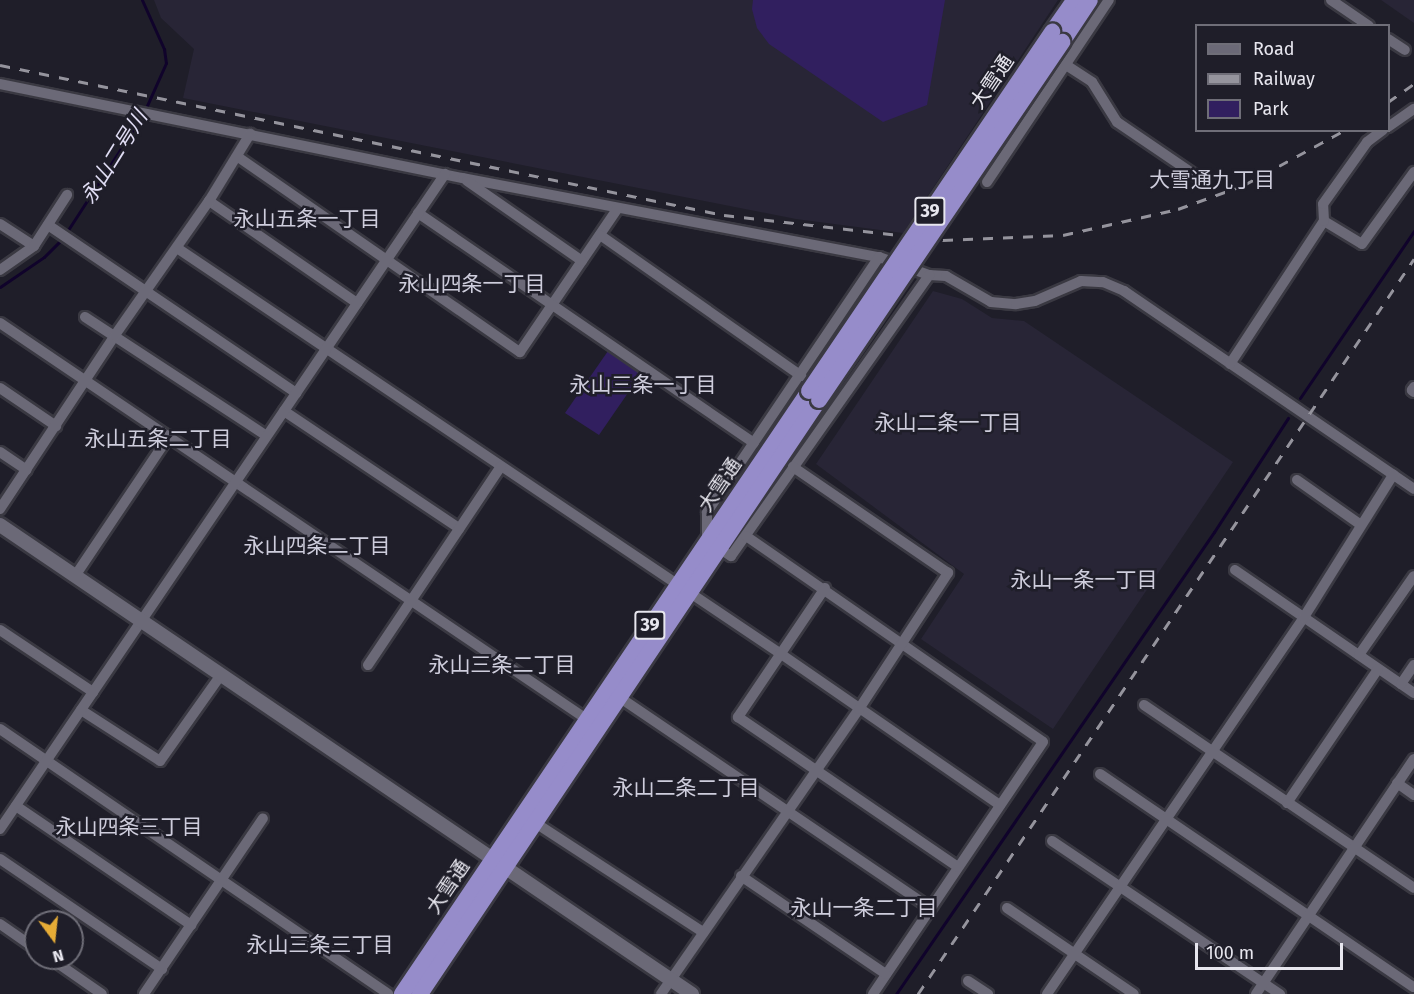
<!DOCTYPE html>
<html>
<head>
<meta charset="utf-8">
<style>
  body { margin:0 }
  #map { position:relative; width:1414px; height:994px; overflow:hidden; background:#1f1e29; font-family:"Fira Sans","Noto Sans JP",sans-serif }
  div>[style] { position:absolute }
  [style*='--x'] { left:calc(var(--x)*1px); top:calc(var(--y)*1px); width:calc(var(--w)*1px); rotate:calc(var(--a)*1deg) }
  .built>* { inset:0; background:#282536 }
  .green>* { inset:0; background:#311f5f }
  .stream>* { height:3px; margin:-1.5px; padding:0 1.5px; transform-origin:1.5px; border-radius:1.5px; background:#10032b }
  .roads { filter:drop-shadow(2px 0 #3a3942) drop-shadow(-2px 0 #3a3942) drop-shadow(0 2px #3a3942) drop-shadow(0 -2px #3a3942) }
  .minor>* { height:10px; margin:-5px; padding:0 5px; transform-origin:5px; border-radius:5px; background:#6b6977 }
  .tertiary>* { height:14px; margin:-7px; padding:0 7px; transform-origin:7px; border-radius:7px; background:#6b6977 }
  .trunk>* { height:16px; margin:-8px; padding:0 8px; transform-origin:8px; border-radius:8px; background:#968cca }
  .rail>* { height:3px; margin-top:-1.5px; transform-origin:0; background:repeating-linear-gradient(90deg,#95949d 0 10px,transparent 0 20px) }
  .bridges { filter:drop-shadow(2px 0 #3a3942) drop-shadow(-2px 0 #3a3942) drop-shadow(0 2px #3a3942) drop-shadow(0 -2px #3a3942) }
  .trunk-bridge>* { height:16px; margin:-8px; padding:0 8px; transform-origin:8px; border-radius:8px; background:#968cca }
  span { translate:-50% -50%; white-space:nowrap; text-align:center; line-height:1.15; -webkit-text-stroke:5px #1f1e29; paint-order:stroke }
  .shield-label span { padding:2px 4px; background:#1f1e29; border:2px solid; border-radius:4px; -webkit-text-stroke-width:0 }
  .shield-label { font-size:18px; color:#e7e6ee; font-weight:700 }
  .street-label { font-size:20px; color:#e7e6ee }
  .water-label { font-size:21px; color:#e0ddf4; font-style:italic }
  .neighbourhood-label { font-size:21px; color:#cecddc }
  .legend { position:absolute; left:1195px; top:24px; width:195px; height:108px; box-sizing:border-box; background:#1f1e29; border:2px solid #6f6e78; margin:0; padding:8px 10px; list-style:none; font-size:18px; color:#e7e6ee }
  .legend li { display:flex; align-items:center; gap:12px; height:30px }
  .legend b { width:30px; border:2px solid #6f6e78 }
  .north { position:absolute; left:24px; top:910px; width:60px; height:60px; box-sizing:border-box; background:#1f1e29; border:2px solid #6f6e78; border-radius:50%; rotate:165deg; font-size:16px; font-weight:700; line-height:24px; text-align:center; color:#e7e6ee }
  .north::after { content:''; display:block; margin:auto; width:21px; height:27px; background:#e6ac36; clip-path:polygon(50% 0,100% 100%,50% 72%,0 100%) }
  .scale { position:absolute; left:1195px; top:943px; width:148px; height:27px; box-sizing:border-box; border:3px solid #e7e6ee; border-top:0; padding-left:8px; font-size:18px; line-height:21px; white-space:nowrap; color:#e7e6ee; -webkit-text-stroke:4px #1f1e29; paint-order:stroke }
</style>
</head>
<body>
<div id="map">
  <div class="built">
    <div style="clip-path:polygon(154px 0,1058px 0,903px 233px,796px 219px,183px 98px,194px 49px,161px 18px)"></div>
    <div style="clip-path:polygon(1381px 0,1414px 0,1414px 23px)"></div>
    <div style="clip-path:polygon(933px 291px,962px 299px,992px 318px,1024px 321px,1233px 462px,1053px 729px,921px 639px,964px 574px,816px 464px)"></div>
  </div>
  <div class="green">
    <div style="clip-path:polygon(753px 0,945px 0,927px 105px,883px 122px,769px 44px,757px 28px,752px 9px)"></div>
    <div style="clip-path:polygon(608px 351px,641px 374px,599px 435px,565px 413px)"></div>
  </div>
  <div class="stream">
    <div style="--x:142;--y:0;--w:54;--a:65.8"></div>
    <div style="--x:164;--y:49;--w:14;--a:82"></div>
    <div style="--x:166;--y:63;--w:51;--a:114.1"></div>
    <div style="--x:66;--y:233;--w:140;--a:-57"></div>
    <div style="--x:0;--y:287;--w:53;--a:-34.3"></div>
    <div style="--x:44;--y:257;--w:25;--a:-45"></div>
    <div style="--x:1300;--y:398;--w:202;--a:-55.7"></div>
    <div style="--x:896;--y:994;--w:561;--a:-55.46"></div>
    <div style="--x:1214;--y:532;--w:136;--a:-57"></div>
  </div>
  <div class="roads">
    <div class="minor">
      <div style="--x:1331;--y:0;--w:46;--a:34.4"></div>
      <div style="--x:1388;--y:39;--w:20;--a:33"></div>
      <div style="--x:1066;--y:65;--w:31;--a:33"></div>
      <div style="--x:1092;--y:82;--w:47;--a:58"></div>
      <div style="--x:1117;--y:122;--w:98;--a:34.2"></div>
      <div style="--x:0;--y:84;--w:472;--a:11.5"></div>
      <div style="--x:463;--y:178;--w:423;--a:10.8"></div>
      <div style="--x:879;--y:257;--w:53;--a:19.8"></div>
      <div style="--x:929;--y:275;--w:17;--a:3"></div>
      <div style="--x:946;--y:276;--w:52;--a:30"></div>
      <div style="--x:991;--y:302;--w:25;--a:5"></div>
      <div style="--x:1016;--y:304;--w:19;--a:-9"></div>
      <div style="--x:1035;--y:301;--w:50;--a:-23.5"></div>
      <div style="--x:1081;--y:281;--w:22;--a:3"></div>
      <div style="--x:1103;--y:282;--w:23;--a:23"></div>
      <div style="--x:1124;--y:291;--w:351;--a:34.3"></div>
      <div style="--x:1388;--y:127;--w:32;--a:-35"></div>
      <div style="--x:238;--y:157;--w:343;--a:34.7"></div>
      <div style="--x:520;--y:352;--w:174;--a:-55.8"></div>
      <div style="--x:467;--y:181;--w:140;--a:34.8"></div>
      <div style="--x:987;--y:182;--w:219;--a:-56.2"></div>
      <div style="--x:209;--y:201;--w:180;--a:34.6"></div>
      <div style="--x:418;--y:213;--w:407;--a:34.4"></div>
      <div style="--x:1324;--y:221;--w:44;--a:31.2"></div>
      <div style="--x:1362;--y:244;--w:89;--a:-54.2"></div>
      <div style="--x:0;--y:224;--w:40;--a:32.9"></div>
      <div style="--x:48;--y:225;--w:300;--a:34.1"></div>
      <div style="--x:600;--y:235;--w:246;--a:35"></div>
      <div style="--x:177;--y:248;--w:728;--a:33.91"></div>
      <div style="--x:781;--y:654;--w:266;--a:34.6"></div>
      <div style="--x:879;--y:257;--w:308;--a:124"></div>
      <div style="--x:707;--y:512;--w:28;--a:90"></div>
      <div style="--x:707;--y:540;--w:29;--a:34"></div>
      <div style="--x:731;--y:556;--w:344;--a:-54.8"></div>
      <div style="--x:0;--y:270;--w:42;--a:-35.2"></div>
      <div style="--x:34;--y:246;--w:61;--a:-57.1"></div>
      <div style="--x:85;--y:317;--w:217;--a:33.2"></div>
      <div style="--x:0;--y:323;--w:706;--a:34.03"></div>
      <div style="--x:1230;--y:364;--w:171;--a:-56.7"></div>
      <div style="--x:1324;--y:221;--w:17;--a:-93"></div>
      <div style="--x:1323;--y:204;--w:76;--a:-54.6"></div>
      <div style="--x:1367;--y:142;--w:20;--a:-37"></div>
      <div style="--x:1414;--y:387;--w:4;--a:124"></div>
      <div style="--x:1412;--y:390;--w:3;--a:45"></div>
      <div style="--x:0;--y:388;--w:68;--a:34.2"></div>
      <div style="--x:284;--y:411;--w:211;--a:33.8"></div>
      <div style="--x:0;--y:452;--w:32;--a:34"></div>
      <div style="--x:1297;--y:480;--w:78;--a:35.1"></div>
      <div style="--x:0;--y:509;--w:209;--a:-56.5"></div>
      <div style="--x:115;--y:335;--w:164;--a:-55"></div>
      <div style="--x:209;--y:201;--w:79;--a:-58.5"></div>
      <div style="--x:746;--y:536;--w:361;--a:34.7"></div>
      <div style="--x:1043;--y:742;--w:304;--a:124"></div>
      <div style="--x:1235;--y:570;--w:217;--a:34.5"></div>
      <div style="--x:75;--y:576;--w:169;--a:-56.1"></div>
      <div style="--x:825;--y:588;--w:156;--a:124"></div>
      <div style="--x:738;--y:717;--w:266;--a:34.3"></div>
      <div style="--x:0;--y:630;--w:112;--a:33.7"></div>
      <div style="--x:1359;--y:655;--w:96;--a:-55.2"></div>
      <div style="--x:368;--y:665;--w:239;--a:-56.2"></div>
      <div style="--x:1401;--y:684;--w:23;--a:-56"></div>
      <div style="--x:616;--y:695;--w:380;--a:34.1"></div>
      <div style="--x:1144;--y:705;--w:326;--a:34.1"></div>
      <div style="--x:81;--y:710;--w:94;--a:32.8"></div>
      <div style="--x:160;--y:761;--w:105;--a:-54.7"></div>
      <div style="--x:0;--y:729;--w:470;--a:34.3"></div>
      <div style="--x:1100;--y:774;--w:379;--a:34.2"></div>
      <div style="--x:1397;--y:783;--w:21;--a:35"></div>
      <div style="--x:1287;--y:803;--w:162;--a:-55.8"></div>
      <div style="--x:16;--y:806;--w:212;--a:34.2"></div>
      <div style="--x:534;--y:822;--w:202;--a:33.1"></div>
      <div style="--x:0;--y:829;--w:792;--a:-55.81"></div>
      <div style="--x:1052;--y:841;--w:275;--a:33.9"></div>
      <div style="--x:0;--y:859;--w:196;--a:34.2"></div>
      <div style="--x:741;--y:876;--w:175;--a:34.1"></div>
      <div style="--x:1007;--y:908;--w:153;--a:34.1"></div>
      <div style="--x:0;--y:924;--w:44;--a:34.8"></div>
      <div style="--x:50;--y:958;--w:63;--a:34.7"></div>
      <div style="--x:968;--y:981;--w:24;--a:33"></div>
      <div style="--x:144;--y:994;--w:212;--a:-55.9"></div>
      <div style="--x:661;--y:994;--w:347;--a:-55.2"></div>
      <div style="--x:859;--y:709;--w:163;--a:-56.8"></div>
      <div style="--x:948;--y:573;--w:188;--a:-145.6"></div>
      <div style="--x:1047;--y:994;--w:456;--a:-55.7"></div>
      <div style="--x:1304;--y:617;--w:168;--a:-57.9"></div>
      <div style="--x:1256;--y:994;--w:283;--a:-56.1"></div>
    </div>
    <div class="tertiary">
      <div style="--x:0;--y:525;--w:836;--a:34.13"></div>
    </div>
    <div class="trunk">
      <div style="--x:1052;--y:32;--w:39;--a:-55"></div>
      <div style="--x:1062;--y:42;--w:50;--a:-56.3"></div>
      <div style="--x:402;--y:994;--w:728;--a:-55.98"></div>
      <div style="--x:420;--y:994;--w:716;--a:-56.11"></div>
    </div>
  </div>
  <div class="rail">
    <div style="--x:0;--y:65;--w:739;--a:11.71"></div>
    <div style="--x:724;--y:215;--w:220;--a:6.5"></div>
    <div style="--x:943;--y:240;--w:120;--a:-2.4"></div>
    <div style="--x:1063;--y:235;--w:118;--a:-12.7"></div>
    <div style="--x:1178;--y:209;--w:70;--a:-20"></div>
    <div style="--x:1244;--y:185;--w:115;--a:-28.6"></div>
    <div style="--x:1388;--y:102;--w:32;--a:-35"></div>
    <div style="--x:918;--y:994;--w:887;--a:-55.99"></div>
  </div>
  <div class="bridges">
    <div class="trunk-bridge">
      <div style="--x:809;--y:391;--w:434;--a:-55.9"></div>
      <div style="--x:819;--y:400;--w:433;--a:-55.8"></div>
    </div>
  </div>
  <div class="shield-label">
    <span style="left:930px;top:211px">39</span>
    <span style="left:650px;top:625px">39</span>
  </div>
  <div class="street-label">
    <span style="left:992px;top:82px;rotate:-56deg">大雪通</span>
    <span style="left:720px;top:485px;rotate:-56deg">大雪通</span>
    <span style="left:448px;top:887px;rotate:-56deg">大雪通</span>
  </div>
  <div class="water-label">
    <span style="left:114px;top:157px;rotate:-58deg">永山二号川</span>
  </div>
  <div class="neighbourhood-label">
    <span style="left:1212px;top:180px">大雪通九丁目</span>
    <span style="left:307px;top:219px">永山五条一丁目</span>
    <span style="left:472px;top:284px">永山四条一丁目</span>
    <span style="left:643px;top:385px">永山三条一丁目</span>
    <span style="left:948px;top:423px">永山二条一丁目</span>
    <span style="left:158px;top:439px">永山五条二丁目</span>
    <span style="left:317px;top:546px">永山四条二丁目</span>
    <span style="left:1084px;top:580px">永山一条一丁目</span>
    <span style="left:502px;top:665px">永山三条二丁目</span>
    <span style="left:686px;top:788px">永山二条二丁目</span>
    <span style="left:129px;top:827px">永山四条三丁目</span>
    <span style="left:864px;top:908px">永山一条二丁目</span>
    <span style="left:320px;top:945px">永山三条三丁目</span>
  </div>
  <ul class="legend">
  <li><b style="height:8px;background:#6b6977"></b>Road</li>
  <li><b style="height:8px;background:#95949d"></b>Railway</li>
  <li><b style="height:16px;background:#311f5f"></b>Park</li>
  </ul>
  <div class="north">N</div>
  <div class="scale">100 m</div>
</div>
</body>
</html>
